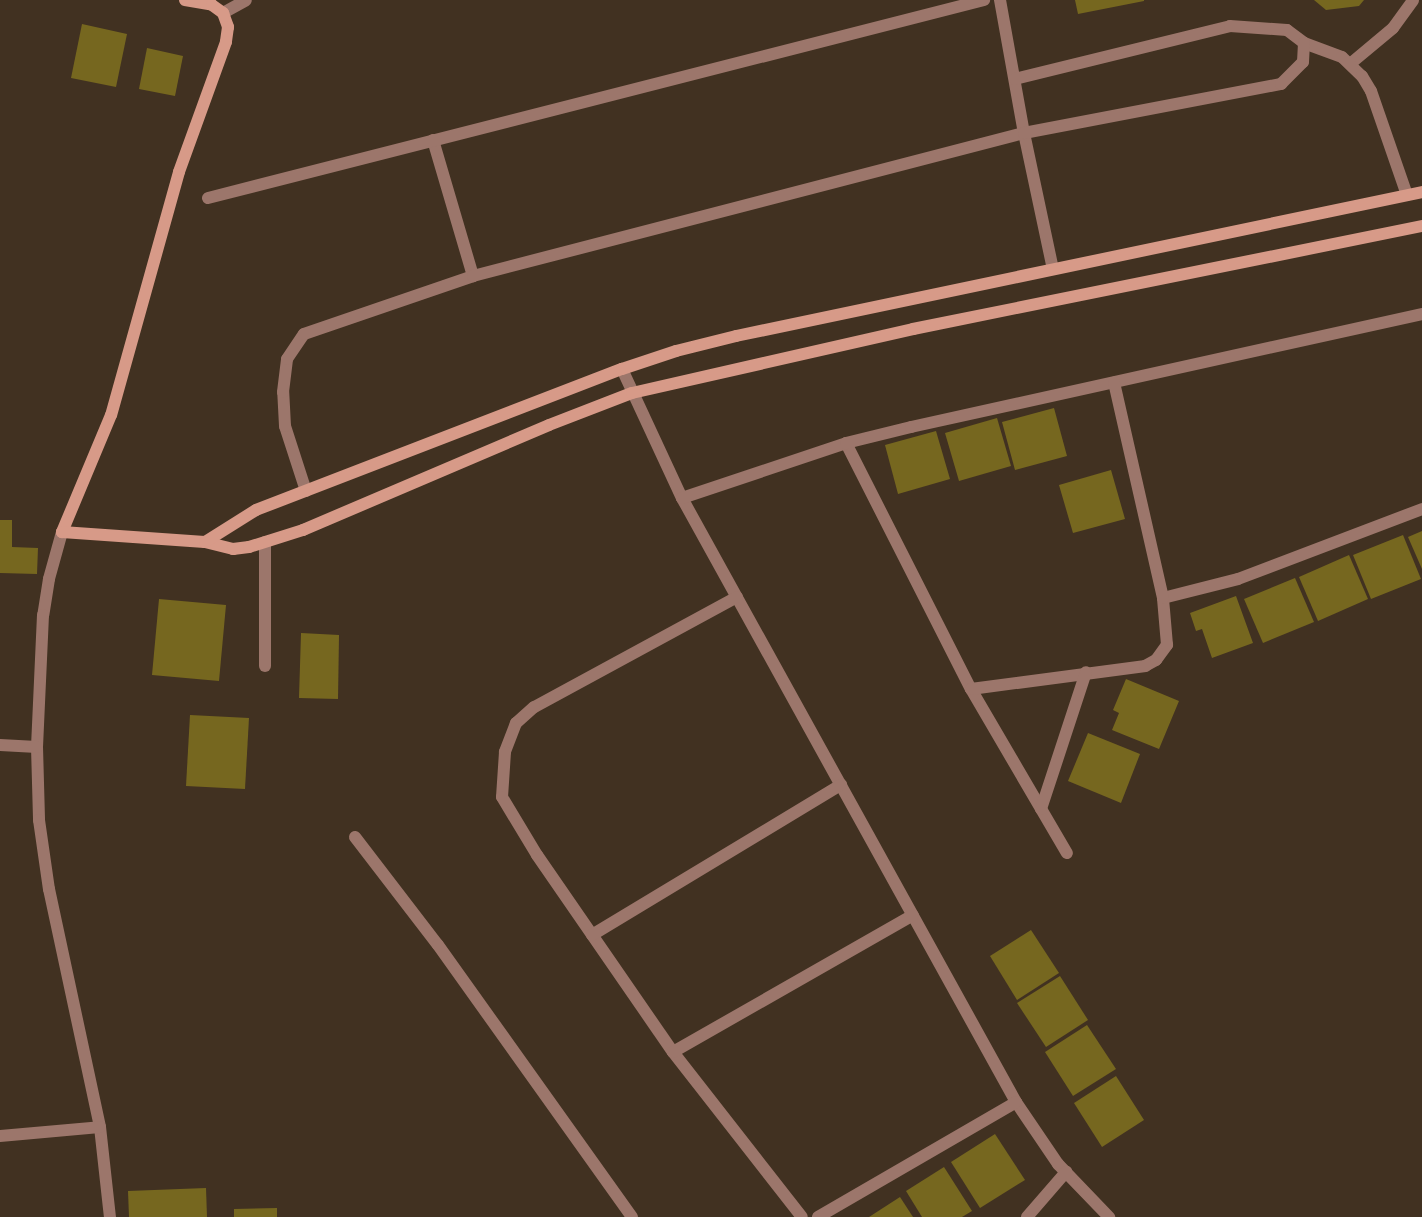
<!DOCTYPE html>
<html>
<head>
<meta charset="utf-8">
<style>
  body { margin:0 }
  #map { position:relative; width:1422px; height:1217px; overflow:hidden; background:#413121; font-family:"Fira Sans",sans-serif }
  div>[style] { position:absolute }
  [style*='--x'] { left:calc(var(--x)*1px); top:calc(var(--y)*1px); width:calc(var(--w)*1px); rotate:calc(var(--a)*1deg) }
  .building>* { inset:0; background:#76671f }
  .lane>* { height:12px; margin:-6px; padding:0 6px; transform-origin:6px; border-radius:6px; background:#9c766b }
  .street>* { height:12px; margin:-6px; padding:0 6px; transform-origin:6px; border-radius:6px; background:#9c766b }
  .secondary>* { height:12px; margin:-6px; padding:0 6px; transform-origin:6px; border-radius:6px; background:#d79a88 }
  span { translate:-50% -50%; white-space:nowrap; text-align:center; line-height:1.15; -webkit-text-stroke:5px #362718; paint-order:stroke }
</style>
</head>
<body>
<div id="map">
  <div class="building">
    <div style="clip-path:polygon(1075px 0,1144px 0,1144px 1px,1078px 14px)"></div>
    <div style="clip-path:polygon(1314px 0,1364px 0,1359px 6px,1326px 10px)"></div>
    <div style="clip-path:polygon(82px 24px,127px 34px,116px 87px,71px 78px)"></div>
    <div style="clip-path:polygon(147px 48px,183px 56px,175px 96px,139px 89px)"></div>
    <div style="clip-path:polygon(1054px 408px,1067px 456px,1015px 470px,1002px 422px)"></div>
    <div style="clip-path:polygon(997px 418px,1011px 466px,959px 481px,945px 433px)"></div>
    <div style="clip-path:polygon(936px 431px,950px 479px,898px 494px,885px 445px)"></div>
    <div style="clip-path:polygon(1111px 470px,1125px 519px,1073px 533px,1059px 485px)"></div>
    <div style="clip-path:polygon(0 520px,12px 520px,12px 547px,38px 548px,37px 574px,0 573px)"></div>
    <div style="clip-path:polygon(1422px 531px,1422px 569px,1408px 537px)"></div>
    <div style="clip-path:polygon(1403px 535px,1421px 579px,1371px 599px,1353px 555px)"></div>
    <div style="clip-path:polygon(1349px 555px,1368px 599px,1318px 621px,1299px 577px)"></div>
    <div style="clip-path:polygon(1295px 578px,1314px 622px,1263px 643px,1244px 599px)"></div>
    <div style="clip-path:polygon(1236px 596px,1253px 643px,1212px 658px,1202px 629px,1196px 631px,1190px 613px)"></div>
    <div style="clip-path:polygon(159px 599px,226px 605px,219px 681px,152px 675px)"></div>
    <div style="clip-path:polygon(301px 633px,339px 635px,338px 699px,299px 698px)"></div>
    <div style="clip-path:polygon(1126px 679px,1179px 701px,1159px 749px,1112px 730px,1119px 713px,1113px 710px)"></div>
    <div style="clip-path:polygon(190px 715px,249px 718px,245px 789px,186px 786px)"></div>
    <div style="clip-path:polygon(1088px 733px,1140px 754px,1121px 803px,1068px 781px)"></div>
    <div style="clip-path:polygon(1031px 930px,1059px 973px,1017px 1000px,990px 956px)"></div>
    <div style="clip-path:polygon(1060px 976px,1088px 1020px,1046px 1047px,1017px 1003px)"></div>
    <div style="clip-path:polygon(1087px 1025px,1116px 1069px,1073px 1096px,1045px 1052px)"></div>
    <div style="clip-path:polygon(1116px 1076px,1144px 1120px,1102px 1147px,1074px 1103px)"></div>
    <div style="clip-path:polygon(995px 1134px,1025px 1180px,980px 1208px,951px 1162px)"></div>
    <div style="clip-path:polygon(944px 1167px,972px 1211px,962px 1217px,922px 1217px,906px 1191px)"></div>
    <div style="clip-path:polygon(206px 1188px,207px 1217px,129px 1217px,128px 1191px)"></div>
    <div style="clip-path:polygon(900px 1197px,913px 1217px,869px 1217px)"></div>
    <div style="clip-path:polygon(277px 1208px,277px 1217px,234px 1217px,234px 1209px)"></div>
  </div>
  <div class="lane">
    <div style="--x:1000;--y:0;--w:135;--a:79.8"></div>
    <div style="--x:1024;--y:133;--w:139;--a:78"></div>
    <div style="--x:1350;--y:64;--w:56;--a:-39.9"></div>
    <div style="--x:1393;--y:28;--w:34;--a:-54"></div>
    <div style="--x:1015;--y:79;--w:221;--a:-13.8"></div>
    <div style="--x:1230;--y:26;--w:57;--a:4"></div>
    <div style="--x:1287;--y:30;--w:21;--a:37"></div>
    <div style="--x:1304;--y:43;--w:40;--a:20.2"></div>
    <div style="--x:1342;--y:57;--w:28;--a:44"></div>
    <div style="--x:1362;--y:76;--w:17;--a:59"></div>
    <div style="--x:1371;--y:91;--w:110;--a:70.9"></div>
    <div style="--x:433;--y:140;--w:142;--a:73.6"></div>
    <div style="--x:208;--y:198;--w:801;--a:-14.31"></div>
    <div style="--x:306;--y:491;--w:68;--a:-107.9"></div>
    <div style="--x:285;--y:426;--w:34;--a:-93"></div>
    <div style="--x:283;--y:392;--w:33;--a:-83"></div>
    <div style="--x:287;--y:359;--w:30;--a:-56"></div>
    <div style="--x:304;--y:334;--w:179;--a:-18.9"></div>
    <div style="--x:473;--y:276;--w:569;--a:-14.55"></div>
    <div style="--x:1024;--y:133;--w:262;--a:-10.8"></div>
    <div style="--x:1281;--y:84;--w:31;--a:-45"></div>
    <div style="--x:1303;--y:62;--w:19;--a:-87"></div>
  </div>
  <div class="street">
    <div style="--x:223;--y:13;--w:26;--a:-29"></div>
    <div style="--x:622;--y:369;--w:142;--a:65.1"></div>
    <div style="--x:682;--y:498;--w:690;--a:61.06"></div>
    <div style="--x:1016;--y:1102;--w:75;--a:55.9"></div>
    <div style="--x:1058;--y:1164;--w:74;--a:46.1"></div>
    <div style="--x:846;--y:443;--w:276;--a:63.1"></div>
    <div style="--x:971;--y:689;--w:190;--a:59.7"></div>
    <div style="--x:682;--y:498;--w:173;--a:-18.5"></div>
    <div style="--x:846;--y:443;--w:67;--a:-13.8"></div>
    <div style="--x:911;--y:427;--w:523;--a:-12.47"></div>
    <div style="--x:62;--y:532;--w:49;--a:105.5"></div>
    <div style="--x:49;--y:579;--w:36;--a:99"></div>
    <div style="--x:43;--y:615;--w:132;--a:92.6"></div>
    <div style="--x:37;--y:747;--w:73;--a:88.4"></div>
    <div style="--x:39;--y:820;--w:70;--a:81.8"></div>
    <div style="--x:49;--y:889;--w:243;--a:77.9"></div>
    <div style="--x:100;--y:1127;--w:91;--a:83.7"></div>
    <div style="--x:265;--y:542;--w:124;--a:90"></div>
    <div style="--x:737;--y:597;--w:231;--a:151.5"></div>
    <div style="--x:534;--y:707;--w:24;--a:138"></div>
    <div style="--x:516;--y:723;--w:31;--a:111"></div>
    <div style="--x:505;--y:752;--w:45;--a:93.8"></div>
    <div style="--x:502;--y:797;--w:68;--a:58.9"></div>
    <div style="--x:537;--y:855;--w:239;--a:55.4"></div>
    <div style="--x:673;--y:1052;--w:209;--a:52"></div>
    <div style="--x:1163;--y:598;--w:77;--a:-14.2"></div>
    <div style="--x:1238;--y:579;--w:197;--a:-20.8"></div>
    <div style="--x:971;--y:689;--w:176;--a:-7.5"></div>
    <div style="--x:1145;--y:666;--w:13;--a:-29"></div>
    <div style="--x:1156;--y:660;--w:19;--a:-54"></div>
    <div style="--x:1167;--y:645;--w:47;--a:-94.9"></div>
    <div style="--x:1163;--y:598;--w:221;--a:-102.8"></div>
    <div style="--x:0;--y:745;--w:37;--a:3"></div>
    <div style="--x:1041;--y:809;--w:144;--a:-71.8"></div>
    <div style="--x:355;--y:837;--w:136;--a:52.5"></div>
    <div style="--x:438;--y:945;--w:334;--a:54.5"></div>
    <div style="--x:592;--y:935;--w:291;--a:-31.1"></div>
    <div style="--x:673;--y:1052;--w:276;--a:-29.7"></div>
    <div style="--x:0;--y:1136;--w:100;--a:-5.1"></div>
    <div style="--x:818;--y:1217;--w:229;--a:-30.1"></div>
    <div style="--x:1027;--y:1217;--w:60;--a:-49.1"></div>
  </div>
  <div class="secondary">
    <div style="--x:185;--y:0;--w:27;--a:10"></div>
    <div style="--x:212;--y:5;--w:14;--a:36"></div>
    <div style="--x:223;--y:13;--w:15;--a:70"></div>
    <div style="--x:228;--y:27;--w:15;--a:98"></div>
    <div style="--x:226;--y:42;--w:138;--a:109.9"></div>
    <div style="--x:179;--y:172;--w:252;--a:105.6"></div>
    <div style="--x:111;--y:415;--w:127;--a:112.7"></div>
    <div style="--x:62;--y:532;--w:143;--a:4"></div>
    <div style="--x:205;--y:542;--w:29;--a:14"></div>
    <div style="--x:233;--y:549;--w:16;--a:-7"></div>
    <div style="--x:249;--y:547;--w:57;--a:-17.5"></div>
    <div style="--x:303;--y:530;--w:267;--a:-23.1"></div>
    <div style="--x:549;--y:425;--w:89;--a:-21.1"></div>
    <div style="--x:632;--y:393;--w:288;--a:-12.8"></div>
    <div style="--x:913;--y:329;--w:519;--a:-11.44"></div>
    <div style="--x:205;--y:542;--w:60;--a:-32.1"></div>
    <div style="--x:256;--y:510;--w:392;--a:-21.1"></div>
    <div style="--x:622;--y:369;--w:57;--a:-18.4"></div>
    <div style="--x:676;--y:351;--w:62;--a:-14"></div>
    <div style="--x:736;--y:336;--w:701;--a:-11.85"></div>
  </div>
</div>
</body>
</html>
